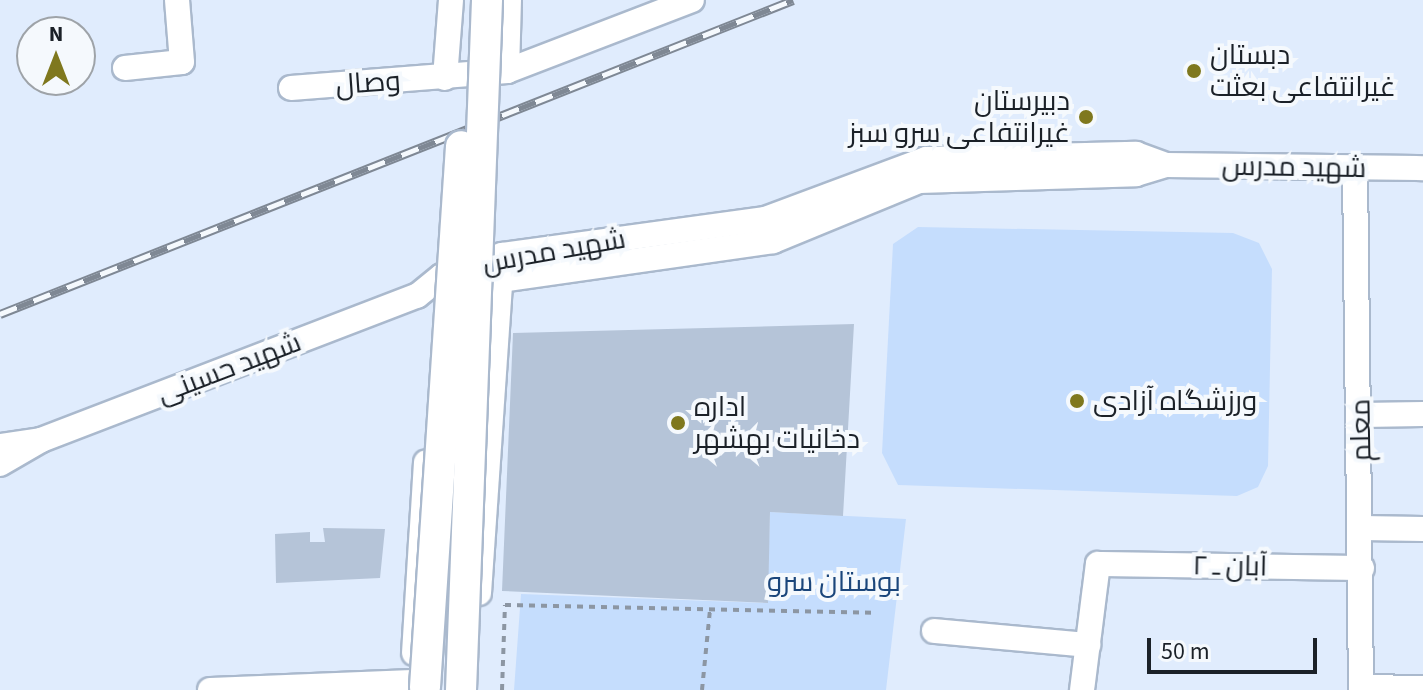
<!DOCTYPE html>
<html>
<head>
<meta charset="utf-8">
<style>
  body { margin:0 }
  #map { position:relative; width:1423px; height:690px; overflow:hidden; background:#e0ecfd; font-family:"Source Sans 3",Cairo,sans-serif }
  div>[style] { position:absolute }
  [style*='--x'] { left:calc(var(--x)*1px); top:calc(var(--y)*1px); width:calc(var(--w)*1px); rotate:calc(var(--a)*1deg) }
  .green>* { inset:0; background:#c5ddfd }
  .building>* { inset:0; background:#b5c4d8 }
  .path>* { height:4px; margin-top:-2px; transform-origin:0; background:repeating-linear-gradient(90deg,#8c96a3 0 6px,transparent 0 12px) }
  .roads { filter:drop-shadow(2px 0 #aab9cd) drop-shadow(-2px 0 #aab9cd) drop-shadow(0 2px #aab9cd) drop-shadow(0 -2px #aab9cd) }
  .minor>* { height:24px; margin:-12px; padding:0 12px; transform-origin:12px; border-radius:12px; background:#fff }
  .rail>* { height:9px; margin-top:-4.5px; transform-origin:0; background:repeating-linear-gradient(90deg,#f5f9fd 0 18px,#7f8894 0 36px); box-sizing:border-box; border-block:2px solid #7f8894 }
  .bridges { filter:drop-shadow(2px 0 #aab9cd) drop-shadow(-2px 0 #aab9cd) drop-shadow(0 2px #aab9cd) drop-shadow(0 -2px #aab9cd) }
  .major-bridge>* { height:30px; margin:-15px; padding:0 15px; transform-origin:15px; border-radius:15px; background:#fff }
  .dots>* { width:22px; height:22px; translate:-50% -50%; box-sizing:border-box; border:4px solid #f5f9fd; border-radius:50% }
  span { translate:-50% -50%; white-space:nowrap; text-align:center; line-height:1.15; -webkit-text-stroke:8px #f5f9fd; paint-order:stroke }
  .poi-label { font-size:28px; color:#1b2128 }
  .left { translate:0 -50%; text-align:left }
  .right { translate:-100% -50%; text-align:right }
  .street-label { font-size:28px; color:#1b2128 }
  .park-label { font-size:28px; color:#1b467b }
  .north { position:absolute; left:16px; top:16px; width:80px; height:80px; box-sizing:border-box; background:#f5f9fd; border:2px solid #9ea3a8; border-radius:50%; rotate:0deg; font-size:22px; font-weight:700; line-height:32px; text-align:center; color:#1b2128 }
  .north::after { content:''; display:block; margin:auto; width:28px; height:36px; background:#7f781e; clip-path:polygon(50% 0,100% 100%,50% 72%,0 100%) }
  .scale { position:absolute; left:1147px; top:638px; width:170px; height:36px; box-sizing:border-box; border:4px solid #1b2128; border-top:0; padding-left:10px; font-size:24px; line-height:28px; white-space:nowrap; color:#1b2128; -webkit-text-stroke:6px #f5f9fd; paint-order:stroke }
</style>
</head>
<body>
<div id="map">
  <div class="green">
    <div style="clip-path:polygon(918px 227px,1233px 233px,1259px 243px,1272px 269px,1268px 466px,1258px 487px,1237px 496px,898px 485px,882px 453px,893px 244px)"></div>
    <div style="clip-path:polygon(770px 512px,906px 519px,886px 690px,514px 690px,521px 594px,767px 603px)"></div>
  </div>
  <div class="building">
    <div style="clip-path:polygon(854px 324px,843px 516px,770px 512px,768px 603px,502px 591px,513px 333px)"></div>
    <div style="clip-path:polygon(323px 528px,385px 529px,380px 578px,276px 583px,275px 534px,310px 532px,310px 542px,325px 542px)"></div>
  </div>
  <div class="path">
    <div style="--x:502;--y:690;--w:85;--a:-88"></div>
    <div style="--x:505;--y:605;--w:369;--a:1.2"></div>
    <div style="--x:702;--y:690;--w:80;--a:-84.3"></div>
  </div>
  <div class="roads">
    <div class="minor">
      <div style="--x:125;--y:68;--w:57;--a:-6"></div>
      <div style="--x:182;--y:62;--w:62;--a:-94.6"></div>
      <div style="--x:507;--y:71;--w:71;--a:-88.4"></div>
      <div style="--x:445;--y:78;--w:78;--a:-85.6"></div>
      <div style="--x:291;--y:88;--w:217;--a:-4.5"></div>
      <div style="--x:507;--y:71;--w:198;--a:-21"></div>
      <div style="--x:1355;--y:169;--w:521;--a:89.34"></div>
      <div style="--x:461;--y:295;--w:42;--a:-21"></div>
      <div style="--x:500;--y:280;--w:276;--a:-8.1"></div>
      <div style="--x:773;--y:241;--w:158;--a:-22.3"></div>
      <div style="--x:919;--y:181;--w:217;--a:-1.8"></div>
      <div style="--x:1136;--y:174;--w:31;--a:-17"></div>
      <div style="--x:1166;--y:165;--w:257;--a:0.7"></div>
      <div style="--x:1362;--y:415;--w:61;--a:-0.9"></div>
      <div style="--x:0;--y:446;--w:41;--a:-8.3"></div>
      <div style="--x:41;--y:440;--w:403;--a:-21"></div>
      <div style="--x:417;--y:296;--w:32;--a:-39"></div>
      <div style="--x:442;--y:276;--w:64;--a:-19.3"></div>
      <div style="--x:502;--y:255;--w:265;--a:-7.8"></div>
      <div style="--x:765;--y:219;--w:172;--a:-20.4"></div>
      <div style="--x:926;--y:159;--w:210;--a:-1.4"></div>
      <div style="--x:1136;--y:154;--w:32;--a:20"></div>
      <div style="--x:0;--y:464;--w:48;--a:-30.3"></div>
      <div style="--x:1362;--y:528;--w:61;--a:0.9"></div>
      <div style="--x:479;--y:593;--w:327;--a:-86.1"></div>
      <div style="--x:934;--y:631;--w:155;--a:5.2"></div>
      <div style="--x:414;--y:653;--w:191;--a:-86.4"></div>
      <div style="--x:1361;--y:687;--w:62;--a:0.9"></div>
      <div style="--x:210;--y:690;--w:203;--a:-2.3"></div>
      <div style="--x:1082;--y:690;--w:127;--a:-82.8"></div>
      <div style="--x:1098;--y:564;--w:264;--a:0.9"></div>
    </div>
  </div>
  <div class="rail">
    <div style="--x:0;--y:314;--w:853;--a:-21.6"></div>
  </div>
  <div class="bridges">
    <div class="major-bridge">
      <div style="--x:425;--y:687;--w:542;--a:-86.19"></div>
      <div style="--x:461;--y:690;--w:690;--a:-87.84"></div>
    </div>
  </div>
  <div class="dots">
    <div style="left:1194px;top:71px;background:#7f781e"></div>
    <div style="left:1086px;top:117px;background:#7f781e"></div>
    <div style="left:1077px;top:401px;background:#7f781e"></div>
    <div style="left:678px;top:423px;background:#7f781e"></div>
  </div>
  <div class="poi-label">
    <span class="left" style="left:1210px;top:71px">دبستان<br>غیرانتفاعی بعثت</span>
    <span class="right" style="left:1070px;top:117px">دبیرستان<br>غیرانتفاعی سرو سبز</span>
    <span class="left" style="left:1093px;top:401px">ورزشگاه آزادی</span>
    <span class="left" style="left:694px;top:423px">اداره<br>دخانیات بهشهر</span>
  </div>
  <div class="street-label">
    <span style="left:368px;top:83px;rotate:-4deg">وصال</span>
    <span style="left:1294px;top:167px;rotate:1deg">شهید مدرس</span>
    <span style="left:554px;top:251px;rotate:-10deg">شهید مدرس</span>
    <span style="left:229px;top:368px;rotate:-21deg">شهید حسینی</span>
    <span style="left:1361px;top:430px;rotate:-91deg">معلم</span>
    <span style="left:1230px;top:566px;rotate:1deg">آبان ـ ۲</span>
  </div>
  <div class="park-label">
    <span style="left:834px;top:582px">بوستان سرو</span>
  </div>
  <div class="north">N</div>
  <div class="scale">50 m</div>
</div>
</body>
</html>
